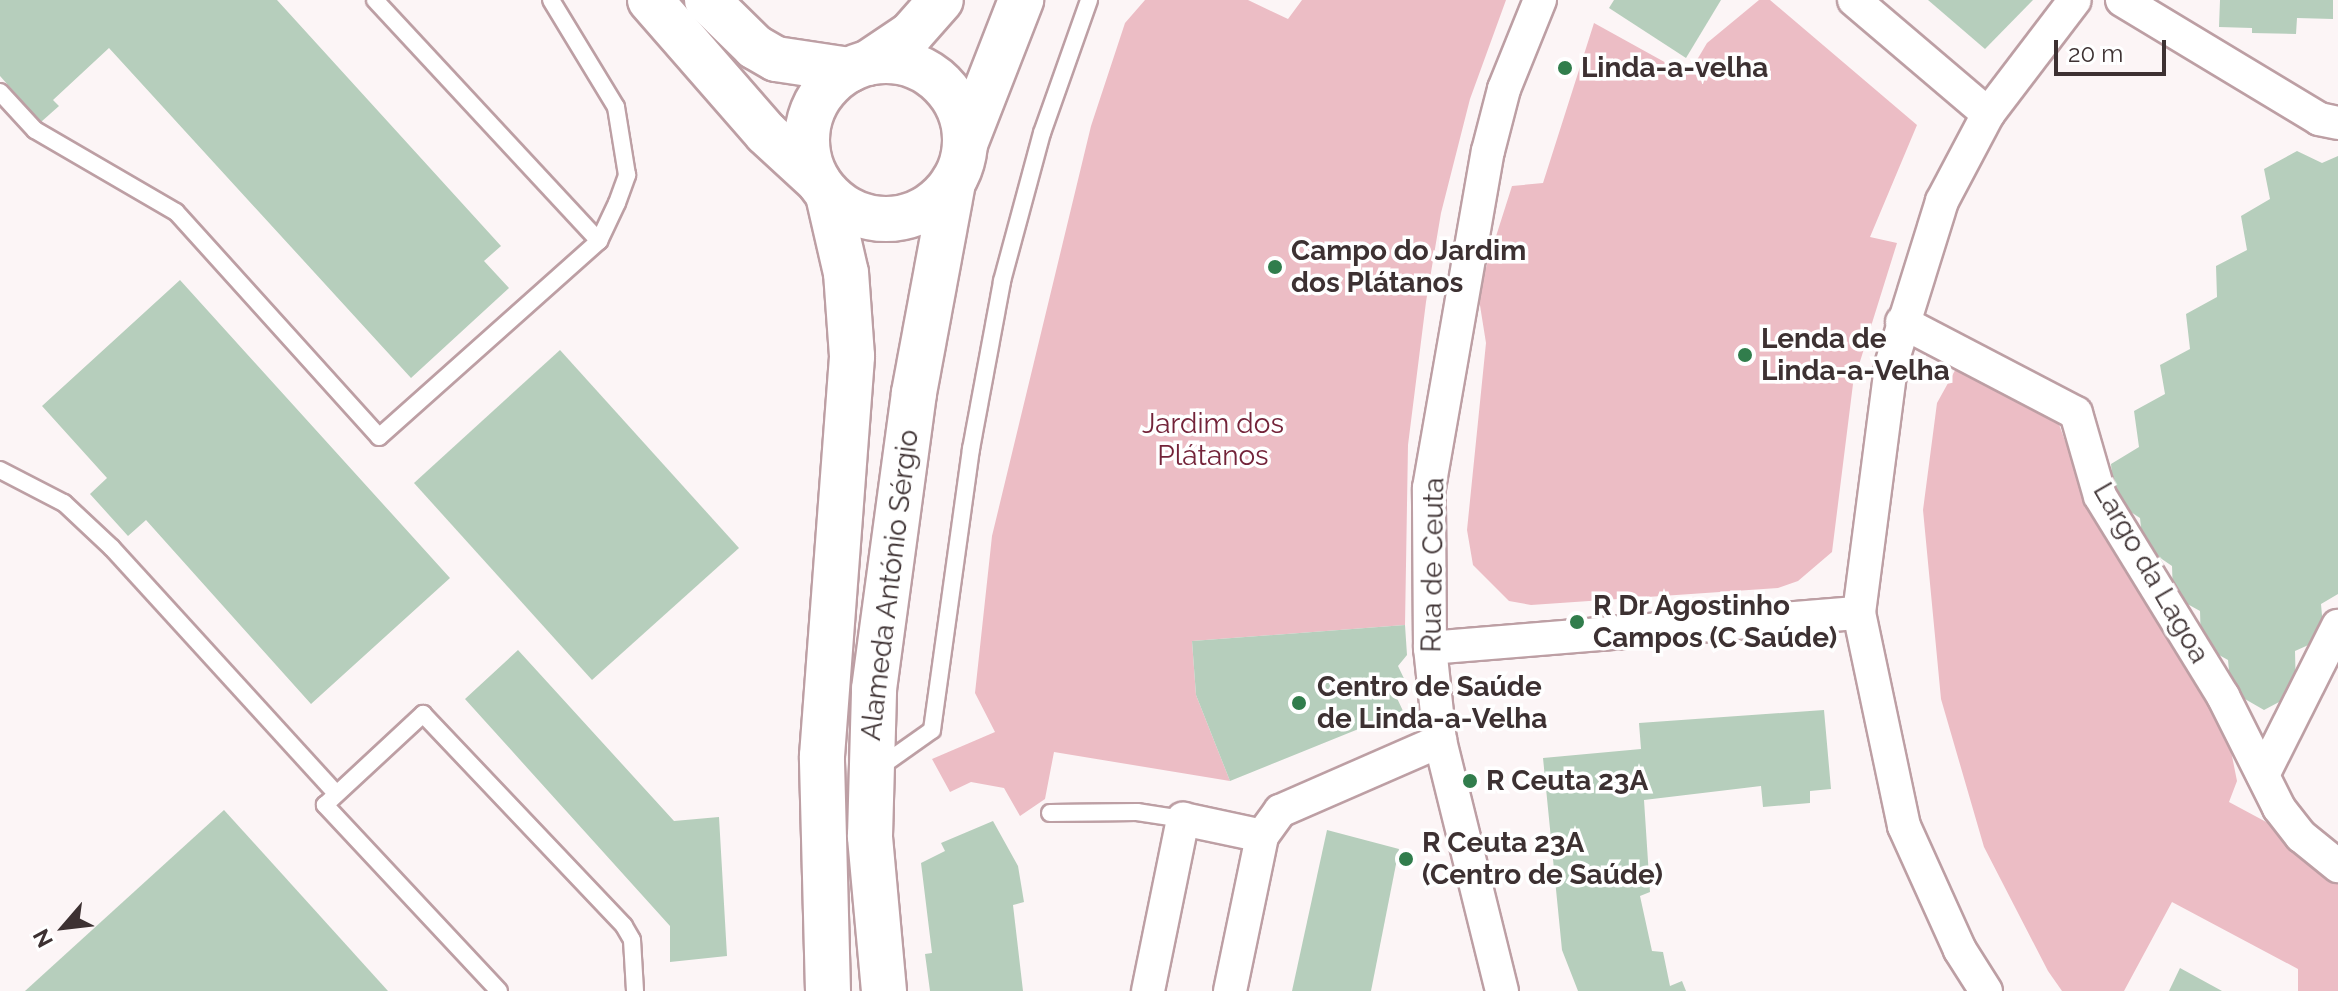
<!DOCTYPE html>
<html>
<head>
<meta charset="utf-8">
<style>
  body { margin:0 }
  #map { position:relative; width:2338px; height:991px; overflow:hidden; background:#fcf5f6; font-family:Raleway,sans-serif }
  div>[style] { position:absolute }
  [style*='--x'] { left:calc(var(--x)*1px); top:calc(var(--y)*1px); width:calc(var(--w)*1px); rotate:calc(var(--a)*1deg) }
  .green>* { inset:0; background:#ecbdc5 }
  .building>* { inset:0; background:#b6cebc }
  .roads { filter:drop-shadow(2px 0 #bd9fa4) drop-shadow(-2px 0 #bd9fa4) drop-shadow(0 2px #bd9fa4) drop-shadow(0 -2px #bd9fa4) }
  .lane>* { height:16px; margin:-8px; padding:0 8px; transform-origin:8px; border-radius:8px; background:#fff }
  .street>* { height:32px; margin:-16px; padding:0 16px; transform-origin:16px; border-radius:16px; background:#fff }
  .secondary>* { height:44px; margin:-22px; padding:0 22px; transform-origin:22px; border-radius:22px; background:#fff }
  .secondary>.ring { margin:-22px; padding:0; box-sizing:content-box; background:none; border:44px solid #fff; border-radius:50% }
  .dots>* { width:22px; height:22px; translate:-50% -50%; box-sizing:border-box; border:4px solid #fff; border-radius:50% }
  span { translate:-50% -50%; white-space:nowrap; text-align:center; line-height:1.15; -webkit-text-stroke:7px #fff; paint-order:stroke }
  .poi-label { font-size:28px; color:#3d3132; font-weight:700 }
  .left { translate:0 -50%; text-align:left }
  .park-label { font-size:28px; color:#732339 }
  .street-label { font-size:28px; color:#3d3132 }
  .north { position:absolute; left:24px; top:887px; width:80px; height:80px; -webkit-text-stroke:6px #fff; paint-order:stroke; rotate:242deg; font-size:22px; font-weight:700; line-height:32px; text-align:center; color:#3d3132 }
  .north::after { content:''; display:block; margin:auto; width:28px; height:36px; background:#3d3132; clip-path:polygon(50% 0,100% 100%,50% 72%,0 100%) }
  .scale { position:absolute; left:2054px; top:40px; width:112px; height:36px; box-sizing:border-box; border:4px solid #3d3132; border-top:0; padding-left:10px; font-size:24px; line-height:28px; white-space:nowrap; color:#3d3132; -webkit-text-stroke:6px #fff; paint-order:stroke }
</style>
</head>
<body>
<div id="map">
  <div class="green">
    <div style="clip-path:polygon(1145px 0,1248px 0,1288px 19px,1302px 0,1506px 0,1470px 99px,1441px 213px,1426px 302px,1408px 445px,1405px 625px,1192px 641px,1196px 695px,1230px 781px,1054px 752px,1045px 799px,1020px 816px,1004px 788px,971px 782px,950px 792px,932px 759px,995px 732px,975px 693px,992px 536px,1091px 126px,1125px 23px)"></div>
    <div style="clip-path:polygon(1759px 0,1770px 0,1917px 125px,1870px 237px,1897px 243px,1853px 384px,1832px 552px,1798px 581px,1778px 588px,1531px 605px,1509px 601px,1473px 565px,1467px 530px,1486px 343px,1478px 293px,1512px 186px,1543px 183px,1594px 23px,1688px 75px,1707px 43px)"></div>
    <div style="clip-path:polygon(1958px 365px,2056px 416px,2089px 507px,2225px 721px,2237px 781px,2229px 802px,2283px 831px,2307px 864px,2338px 883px,2338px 991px,2298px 991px,2298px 969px,2172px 902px,2124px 991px,2062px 991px,2048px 971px,1984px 847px,1941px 699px,1923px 510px,1937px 403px)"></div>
  </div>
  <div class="building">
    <div style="clip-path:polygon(0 0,277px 0,501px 246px,484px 261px,509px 288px,411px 378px,109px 48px,53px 100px,59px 106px,41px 122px,0 76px)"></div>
    <div style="clip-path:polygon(1614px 0,1721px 0,1686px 58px,1609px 8px)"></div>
    <div style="clip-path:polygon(1928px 0,2033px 0,1985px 49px)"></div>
    <div style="clip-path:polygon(2220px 0,2333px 0,2333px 19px,2297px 18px,2296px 34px,2252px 33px,2252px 28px,2219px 27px)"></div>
    <div style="clip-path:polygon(2297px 151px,2322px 163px,2338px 156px,2338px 594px,2321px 604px,2324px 638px,2295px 651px,2296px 693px,2264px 710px,2231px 691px,2228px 660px,2201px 645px,2200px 611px,2173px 596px,2172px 566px,2143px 546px,2140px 518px,2114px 501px,2111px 464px,2139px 447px,2134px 411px,2165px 394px,2160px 365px,2190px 349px,2186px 314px,2217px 297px,2216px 266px,2247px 250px,2241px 216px,2270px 199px,2264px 169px)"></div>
    <div style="clip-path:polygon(180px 280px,450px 578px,311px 704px,146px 520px,128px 536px,90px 494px,107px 478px,42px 406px)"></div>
    <div style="clip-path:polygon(560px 350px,739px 548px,592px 680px,414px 483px)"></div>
    <div style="clip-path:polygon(1405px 625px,1407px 655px,1398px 666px,1409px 689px,1396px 696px,1403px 711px,1230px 781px,1196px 695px,1192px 641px)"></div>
    <div style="clip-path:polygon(518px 650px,674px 821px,719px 817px,727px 956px,670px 962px,670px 926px,465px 699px)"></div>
    <div style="clip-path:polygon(1824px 710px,1831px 789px,1810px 791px,1810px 803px,1763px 807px,1761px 786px,1644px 800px,1650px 892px,1640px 896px,1652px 951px,1663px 952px,1670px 986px,1682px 981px,1686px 991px,1578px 991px,1562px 950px,1543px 758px,1641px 749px,1639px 723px)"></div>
    <div style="clip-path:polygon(224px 810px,388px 991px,25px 991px)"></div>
    <div style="clip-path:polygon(993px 821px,1018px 866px,1024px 902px,1013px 905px,1023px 991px,930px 991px,925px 954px,932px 953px,921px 863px,945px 851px,941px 843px)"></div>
    <div style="clip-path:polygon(1327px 830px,1399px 849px,1371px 991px,1292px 991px)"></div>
    <div style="clip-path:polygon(2180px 968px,2222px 991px,2169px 991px)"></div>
  </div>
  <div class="roads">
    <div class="lane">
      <div style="--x:375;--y:0;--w:329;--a:47.1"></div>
      <div style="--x:0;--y:92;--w:52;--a:47.4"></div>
      <div style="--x:35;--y:130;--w:163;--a:30.2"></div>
      <div style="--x:176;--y:212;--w:303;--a:47.9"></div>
      <div style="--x:379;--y:437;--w:295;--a:-41.7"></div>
      <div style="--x:599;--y:241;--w:42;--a:-64.7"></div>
      <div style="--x:617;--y:203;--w:30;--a:-70"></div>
      <div style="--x:627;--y:175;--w:69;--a:-99.2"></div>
      <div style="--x:616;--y:107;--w:125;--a:-121.3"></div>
      <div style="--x:0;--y:470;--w:72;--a:27.3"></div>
      <div style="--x:64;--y:503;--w:66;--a:43.2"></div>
      <div style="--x:112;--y:548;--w:332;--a:47.6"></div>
      <div style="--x:877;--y:769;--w:67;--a:-35.3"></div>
      <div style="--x:932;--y:730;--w:284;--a:-82.1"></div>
      <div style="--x:971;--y:449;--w:171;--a:-79.5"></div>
      <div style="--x:1002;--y:281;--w:153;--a:-74.9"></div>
      <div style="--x:1042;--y:133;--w:141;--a:-70.5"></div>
      <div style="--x:1050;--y:813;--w:87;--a:-0.7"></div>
      <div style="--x:1137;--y:812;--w:47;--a:8.7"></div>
      <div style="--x:499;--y:991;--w:255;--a:-133.1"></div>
      <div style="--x:325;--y:805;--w:134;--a:-42.9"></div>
      <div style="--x:423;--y:714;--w:292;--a:46.5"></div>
      <div style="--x:624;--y:926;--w:16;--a:60"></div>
      <div style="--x:632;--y:940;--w:51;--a:86.6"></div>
    </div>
    <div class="street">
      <div style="--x:1854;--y:0;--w:176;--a:40.4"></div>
      <div style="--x:2122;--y:0;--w:230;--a:31.1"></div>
      <div style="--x:2319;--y:119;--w:19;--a:12"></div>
      <div style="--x:1902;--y:322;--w:196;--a:27.6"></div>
      <div style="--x:2076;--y:413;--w:86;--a:73.9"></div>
      <div style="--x:2100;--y:496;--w:235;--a:58.4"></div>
      <div style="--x:2223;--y:696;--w:125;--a:63.4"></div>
      <div style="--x:2279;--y:808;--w:36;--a:52"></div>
      <div style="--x:2301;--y:836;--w:48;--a:39"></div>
      <div style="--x:1430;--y:648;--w:430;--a:-4.7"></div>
      <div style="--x:2263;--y:775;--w:167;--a:-63.3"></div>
      <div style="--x:1148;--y:991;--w:176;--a:-78.5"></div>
      <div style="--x:1183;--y:819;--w:81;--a:12.1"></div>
      <div style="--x:1230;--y:991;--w:158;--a:-78.3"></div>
      <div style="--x:1262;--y:836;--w:31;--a:-54"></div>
      <div style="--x:1280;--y:811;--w:175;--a:-23.6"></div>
      <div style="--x:1502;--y:991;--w:258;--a:-103.9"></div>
      <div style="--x:1440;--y:741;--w:94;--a:-96.1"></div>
      <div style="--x:1430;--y:648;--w:160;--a:-90.4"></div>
      <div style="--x:1429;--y:488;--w:342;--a:-80.1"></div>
      <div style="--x:1488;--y:151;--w:64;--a:-75.5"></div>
      <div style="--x:1504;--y:89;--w:96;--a:-68"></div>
      <div style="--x:1986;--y:991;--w:49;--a:-122.4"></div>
      <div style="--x:1960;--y:950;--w:136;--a:-114.3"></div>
      <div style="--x:1904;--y:826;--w:218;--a:-101.9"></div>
      <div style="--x:1859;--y:613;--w:250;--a:-82.6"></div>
      <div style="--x:1891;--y:365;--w:172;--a:-72.7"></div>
      <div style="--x:1942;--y:201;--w:98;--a:-62.1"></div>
      <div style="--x:1988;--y:114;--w:143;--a:-52.7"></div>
    </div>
    <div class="secondary">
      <div style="--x:650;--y:0;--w:176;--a:48.9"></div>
      <div style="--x:766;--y:133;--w:71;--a:42.7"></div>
      <div style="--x:707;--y:0;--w:67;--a:44.4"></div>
      <div style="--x:755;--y:47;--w:24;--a:30"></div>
      <div style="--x:776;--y:59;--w:74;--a:8.6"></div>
      <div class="ring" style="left:807px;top:61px;width:114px;height:114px"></div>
      <div style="--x:868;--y:63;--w:52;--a:-34"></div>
      <div style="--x:911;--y:34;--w:45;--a:-48.6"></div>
      <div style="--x:965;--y:144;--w:155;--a:-68.7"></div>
      <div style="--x:828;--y:991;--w:235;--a:-91.5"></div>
      <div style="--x:822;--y:756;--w:401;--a:-85.7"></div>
      <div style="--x:852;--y:356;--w:83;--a:-94.1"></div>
      <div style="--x:846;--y:273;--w:80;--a:-103"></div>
      <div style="--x:884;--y:991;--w:156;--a:-95.2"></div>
      <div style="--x:870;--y:836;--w:147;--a:-88.4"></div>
      <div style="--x:874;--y:689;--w:299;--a:-82.3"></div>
      <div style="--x:914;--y:393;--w:215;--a:-79.5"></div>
    </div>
  </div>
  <div class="dots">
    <div style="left:1565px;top:68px;background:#317d4c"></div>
    <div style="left:1275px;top:267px;background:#317d4c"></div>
    <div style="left:1745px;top:355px;background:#317d4c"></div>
    <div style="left:1577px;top:622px;background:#317d4c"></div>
    <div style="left:1299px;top:703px;background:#317d4c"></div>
    <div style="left:1470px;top:781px;background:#317d4c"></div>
    <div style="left:1406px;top:859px;background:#317d4c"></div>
  </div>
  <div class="poi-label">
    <span class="left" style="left:1581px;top:68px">Linda-a-velha</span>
    <span class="left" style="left:1291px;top:267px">Campo do Jardim<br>dos Plátanos</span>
    <span class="left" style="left:1761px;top:355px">Lenda de<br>Linda-a-Velha</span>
    <span class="left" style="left:1593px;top:622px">R Dr Agostinho<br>Campos (C Saúde)</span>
    <span class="left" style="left:1317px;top:703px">Centro de Saúde<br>de Linda-a-Velha</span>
    <span class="left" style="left:1486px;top:781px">R Ceuta 23A</span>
    <span class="left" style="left:1422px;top:859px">R Ceuta 23A<br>(Centro de Saúde)</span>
  </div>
  <div class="park-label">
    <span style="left:1213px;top:440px">Jardim dos<br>Plátanos</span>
  </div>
  <div class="street-label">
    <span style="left:1433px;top:565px;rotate:-89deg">Rua de Ceuta</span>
    <span style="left:2151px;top:573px;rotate:60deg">Largo da Lagoa</span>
    <span style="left:890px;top:585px;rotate:-83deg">Alameda António Sérgio</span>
  </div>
  <div class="north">N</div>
  <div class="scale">20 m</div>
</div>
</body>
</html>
